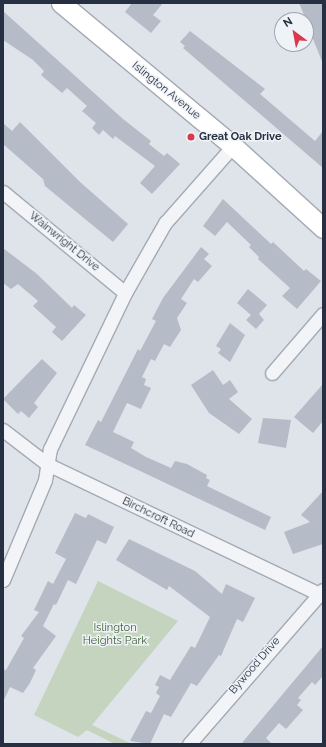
<!DOCTYPE html>
<html>
<head>
<meta charset="utf-8">
<style>
  body { margin:0 }
  #map { position:relative; width:326px; height:747px; overflow:hidden; background:#dfe3ea; font-family:Raleway,sans-serif }
  div>[style] { position:absolute }
  [style*='--x'] { left:calc(var(--x)*1px); top:calc(var(--y)*1px); width:calc(var(--w)*1px); rotate:calc(var(--a)*1deg) }
  .green>* { inset:0; background:#c4d4bf }
  .building>* { inset:0; background:#b6bcc7 }
  .roads { filter:drop-shadow(1px 0 #a4aab4) drop-shadow(-1px 0 #a4aab4) drop-shadow(0 1px #a4aab4) drop-shadow(0 -1px #a4aab4) }
  .minor>* { height:13px; margin:-6.5px; padding:0 6.5px; transform-origin:6.5px; border-radius:6.5px; background:#f2f4f8 }
  .secondary>* { height:19px; margin:-9.5px; padding:0 9.5px; transform-origin:9.5px; border-radius:9.5px; background:#fff }
  .dots>* { width:11px; height:11px; translate:-50% -50%; box-sizing:border-box; border:2px solid #eff2f7; border-radius:50% }
  span { translate:-50% -50%; white-space:nowrap; text-align:center; line-height:1.15; -webkit-text-stroke:3px #eff2f7; paint-order:stroke }
  .street-label { font-size:11px; color:#263042 }
  .poi-label { font-size:11px; color:#263042; font-weight:700 }
  .left { translate:0 -50%; text-align:left }
  .park-label { font-size:11px; color:#3a5f32 }
  .frame { position:absolute; inset:0; border:4px solid #263042; pointer-events:none }
  .north { position:absolute; left:274px; top:12px; width:40px; height:40px; box-sizing:border-box; background:#eff2f7; border:1px solid #9fa4af; border-radius:50%; rotate:328deg; font-size:11px; font-weight:700; line-height:16px; text-align:center; color:#263042 }
  .north::after { content:''; display:block; margin:auto; width:14px; height:18px; background:#da384e; clip-path:polygon(50% 0,100% 100%,50% 72%,0 100%) }
</style>
</head>
<body>
<div id="map">
  <div class="green">
    <div style="clip-path:polygon(98px 581px,178px 621px,92px 725px,132px 744px,115px 744px,87px 730px,78px 737px,34px 715px)"></div>
  </div>
  <div class="building">
    <div style="clip-path:polygon(132px 3px,163px 3px,153px 15px,161px 21px,151px 33px,125px 12px)"></div>
    <div style="clip-path:polygon(299px 3px,323px 3px,323px 64px,311px 34px,306px 36px,306px 20px)"></div>
    <div style="clip-path:polygon(3px 11px,123px 119px,151px 141px,149px 144px,164px 156px,167px 153px,180px 164px,152px 194px,140px 183px,155px 166px,115px 136px,113px 139px,103px 130px,99px 135px,92px 128px,96px 123px,82px 111px,87px 106px,67px 88px,62px 93px,41px 75px,44px 71px,33px 60px,3px 40px)"></div>
    <div style="clip-path:polygon(190px 31px,265px 89px,260px 94px,315px 141px,323px 131px,323px 168px,183px 48px,185px 46px,180px 42px)"></div>
    <div style="clip-path:polygon(20px 122px,80px 182px,128px 224px,113px 242px,45px 186px,43px 179px,3px 144px,3px 123px,12px 131px)"></div>
    <div style="clip-path:polygon(223px 199px,271px 244px,273px 242px,304px 271px,306px 269px,321px 281px,297px 309px,282px 296px,290px 288px,258px 259px,259px 257px,249px 247px,251px 245px,227px 222px,215px 236px,203px 226px)"></div>
    <div style="clip-path:polygon(201px 247px,209px 254px,204px 259px,212px 266px,198px 282px,194px 279px,181px 299px,187px 303px,177px 318px,181px 330px,170px 347px,164px 344px,155px 361px,151px 359px,142px 377px,146px 379px,144px 385px,151px 388px,141px 409px,127px 403px,113px 432px,134px 442px,131px 448px,146px 457px,171px 468px,175px 461px,187px 464px,207px 475px,206px 478px,210px 480px,207px 486px,271px 517px,265px 530px,85px 445px,98px 420px,101px 422px,138px 349px,140px 351px,156px 321px,152px 319px,163px 298px)"></div>
    <div style="clip-path:polygon(3px 248px,37px 274px,72px 308px,74px 305px,86px 315px,62px 341px,52px 332px,56px 327px,33px 306px,38px 301px,18px 284px,11px 289px,3px 283px)"></div>
    <div style="clip-path:polygon(248px 289px,267px 305px,259px 314px,264px 320px,256px 329px,246px 320px,251px 315px,237px 303px)"></div>
    <div style="clip-path:polygon(230px 323px,245px 335px,230px 362px,218px 353px,221px 349px,216px 346px)"></div>
    <div style="clip-path:polygon(42px 359px,57px 373px,34px 403px,38px 407px,29px 418px,21px 411px,18px 414px,3px 399px)"></div>
    <div style="clip-path:polygon(213px 370px,223px 385px,230px 380px,238px 392px,229px 399px,252px 419px,239px 434px,209px 413px,191px 385px)"></div>
    <div style="clip-path:polygon(323px 384px,323px 421px,313px 433px,294px 417px)"></div>
    <div style="clip-path:polygon(263px 418px,291px 420px,286px 448px,258px 443px)"></div>
    <div style="clip-path:polygon(323px 491px,323px 544px,293px 554px,284px 532px,310px 522px,301px 515px)"></div>
    <div style="clip-path:polygon(75px 513px,86px 518px,88px 514px,114px 527px,106px 544px,97px 540px,76px 584px,68px 580px,56px 605px,54px 604px,43px 626px,56px 636px,33px 668px,36px 670px,30px 683px,23px 693px,10px 687px,3px 702px,3px 669px,6px 670px,24px 638px,21px 636px,39px 612px,34px 610px,48px 581px,53px 584px,66px 559px,55px 553px)"></div>
    <div style="clip-path:polygon(129px 539px,195px 571px,222px 594px,226px 584px,255px 598px,243px 622px,237px 619px,221px 656px,219px 655px,197px 686px,191px 683px,171px 717px,164px 714px,150px 744px,130px 741px,146px 711px,151px 713px,160px 696px,156px 693px,159px 687px,155px 685px,160px 675px,170px 680px,191px 646px,195px 648px,210px 617px,169px 586px,167px 590px,116px 560px)"></div>
    <div style="clip-path:polygon(323px 646px,323px 676px,315px 685px,312px 682px,298px 698px,301px 700px,297px 705px,303px 710px,286px 729px,279px 723px,266px 738px,272px 744px,241px 744px)"></div>
  </div>
  <div class="roads">
    <div class="minor">
      <div style="--x:3;--y:192;--w:158;--a:39.6"></div>
      <div style="--x:272;--y:373;--w:78;--a:-49.2"></div>
      <div style="--x:3;--y:430;--w:56;--a:37.7"></div>
      <div style="--x:47;--y:464;--w:302;--a:25.5"></div>
      <div style="--x:3;--y:580;--w:108;--a:-67.2"></div>
      <div style="--x:45;--y:480;--w:31;--a:-81"></div>
      <div style="--x:50;--y:449;--w:173;--a:-64.3"></div>
      <div style="--x:125;--y:293;--w:81;--a:-60.3"></div>
      <div style="--x:165;--y:223;--w:103;--a:-48.6"></div>
      <div style="--x:189;--y:744;--w:204;--a:-49"></div>
    </div>
    <div class="secondary">
      <div style="--x:61;--y:3;--w:224;--a:39.7"></div>
      <div style="--x:233;--y:146;--w:122;--a:42.3"></div>
    </div>
  </div>
  <div class="dots">
    <div style="left:191px;top:137px;background:#da384e"></div>
  </div>
  <div class="street-label">
    <span style="left:166px;top:91px;rotate:39deg">Islington Avenue</span>
    <span style="left:64px;top:242px;rotate:39deg">Wainwright Drive</span>
    <span style="left:158px;top:518px;rotate:26deg">Birchcroft Road</span>
    <span style="left:255px;top:666px;rotate:-49deg">Bywood Drive</span>
  </div>
  <div class="poi-label">
    <span class="left" style="left:199px;top:137px">Great Oak Drive</span>
  </div>
  <div class="park-label">
    <span style="left:115px;top:635px">Islington<br>Heights Park</span>
  </div>
  <div class="frame"></div>
  <div class="north">N</div>
</div>
</body>
</html>
